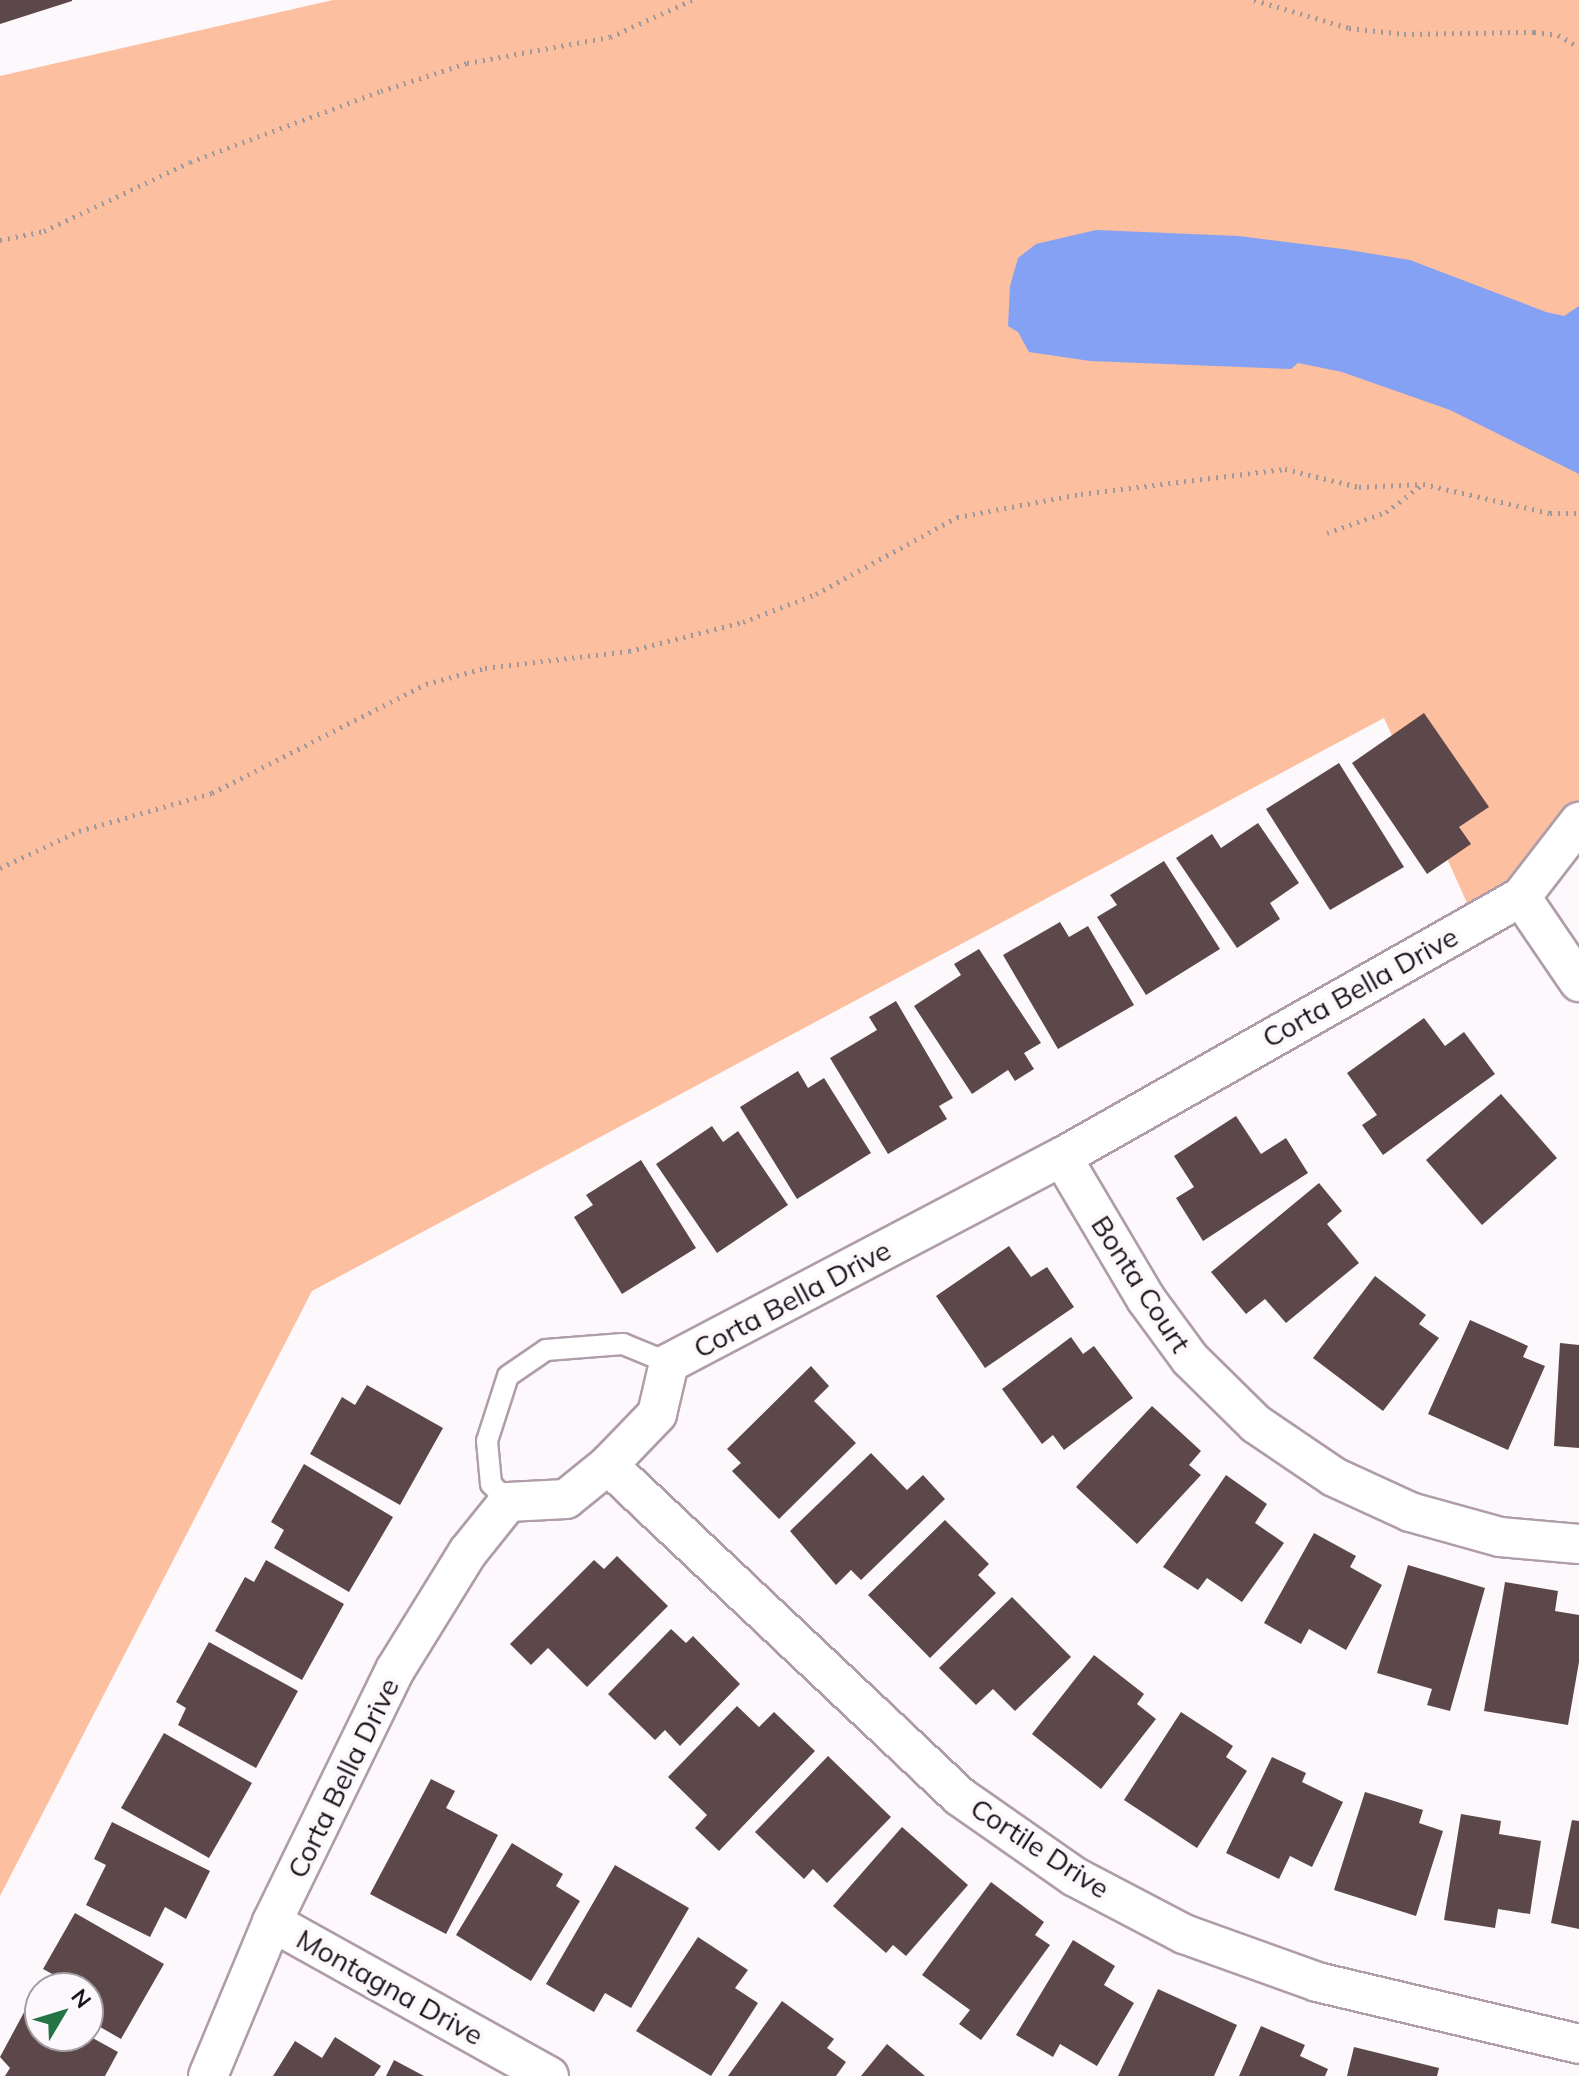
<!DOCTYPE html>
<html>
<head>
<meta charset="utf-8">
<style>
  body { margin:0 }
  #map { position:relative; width:1579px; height:2076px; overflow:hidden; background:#fdf8fb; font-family:Mulish,sans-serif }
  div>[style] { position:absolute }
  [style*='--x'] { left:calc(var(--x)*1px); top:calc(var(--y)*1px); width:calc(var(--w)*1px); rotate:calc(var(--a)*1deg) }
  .green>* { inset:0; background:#fcbf9f }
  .water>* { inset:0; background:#85a1f4 }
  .building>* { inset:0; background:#5c484a }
  .path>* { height:5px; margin-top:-2.5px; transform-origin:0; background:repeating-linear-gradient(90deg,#9f999d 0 2px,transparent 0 8px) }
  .roads { filter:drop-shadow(2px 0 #af9da9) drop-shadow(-2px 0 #af9da9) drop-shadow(0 2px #af9da9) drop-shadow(0 -2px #af9da9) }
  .service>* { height:20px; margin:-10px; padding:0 10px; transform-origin:10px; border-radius:10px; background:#fff }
  .minor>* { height:38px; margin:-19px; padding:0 19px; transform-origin:19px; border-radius:19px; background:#fff }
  span { translate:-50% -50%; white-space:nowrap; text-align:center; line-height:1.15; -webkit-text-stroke:8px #fdf8fb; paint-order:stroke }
  .street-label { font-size:28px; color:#1c151a }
  .north { position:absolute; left:24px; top:1972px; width:80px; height:80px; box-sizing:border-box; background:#fdf8fb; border:2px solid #a39da1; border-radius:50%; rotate:52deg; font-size:22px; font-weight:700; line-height:32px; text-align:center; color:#1c151a }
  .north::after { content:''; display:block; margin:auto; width:28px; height:36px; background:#247445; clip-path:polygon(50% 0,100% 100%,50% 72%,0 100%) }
</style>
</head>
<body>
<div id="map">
  <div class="green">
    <div style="clip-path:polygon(333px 0,1579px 0,1579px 822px,1476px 923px,1384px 718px,312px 1291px,0 1896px,0 76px)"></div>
  </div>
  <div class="water">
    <div style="clip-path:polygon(1096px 230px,1239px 236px,1343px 249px,1410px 260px,1546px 312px,1564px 316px,1579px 306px,1579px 474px,1450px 410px,1342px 372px,1298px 363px,1291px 369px,1090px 361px,1029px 352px,1018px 332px,1008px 326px,1010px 286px,1018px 258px,1036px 244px)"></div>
  </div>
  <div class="building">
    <div style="clip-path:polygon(0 0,72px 0,72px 1px,0 24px)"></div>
    <div style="clip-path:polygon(1424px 713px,1489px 807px,1459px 827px,1471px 844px,1427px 874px,1352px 763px)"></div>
    <div style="clip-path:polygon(1339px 763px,1404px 867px,1330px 910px,1266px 809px)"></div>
    <div style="clip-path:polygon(1258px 823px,1299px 883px,1270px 903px,1280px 919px,1237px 948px,1176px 858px,1212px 834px,1221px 848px)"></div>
    <div style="clip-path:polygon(1164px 861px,1220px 949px,1146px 995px,1097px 917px,1117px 905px,1110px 895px)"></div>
    <div style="clip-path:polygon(1060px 922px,1069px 937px,1088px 926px,1134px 1005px,1058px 1049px,1003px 955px)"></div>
    <div style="clip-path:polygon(979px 949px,1041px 1043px,1024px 1053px,1034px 1069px,1015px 1081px,1008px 1070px,972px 1094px,914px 1006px,961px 975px,954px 964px)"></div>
    <div style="clip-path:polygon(896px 1001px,953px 1098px,939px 1106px,947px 1119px,888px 1154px,830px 1058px,877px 1030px,869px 1017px)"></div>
    <div style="clip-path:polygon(1424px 1018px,1445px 1046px,1464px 1032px,1495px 1074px,1383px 1155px,1362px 1125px,1377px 1115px,1347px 1073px)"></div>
    <div style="clip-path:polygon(798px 1071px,808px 1088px,824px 1078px,871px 1153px,797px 1199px,740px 1107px)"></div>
    <div style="clip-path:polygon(1501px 1094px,1557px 1158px,1482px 1225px,1426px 1160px)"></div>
    <div style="clip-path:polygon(1236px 1116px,1261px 1154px,1286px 1138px,1308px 1173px,1203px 1241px,1176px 1198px,1194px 1187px,1174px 1156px)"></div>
    <div style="clip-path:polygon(712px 1126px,723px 1142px,738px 1131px,788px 1205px,717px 1253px,656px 1164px)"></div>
    <div style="clip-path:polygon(641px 1160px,696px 1248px,622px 1294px,574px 1217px,593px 1205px,586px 1195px)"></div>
    <div style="clip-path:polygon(1319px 1183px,1342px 1211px,1327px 1224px,1359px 1263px,1286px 1323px,1265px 1299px,1246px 1314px,1211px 1272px)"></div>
    <div style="clip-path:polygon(1009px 1246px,1031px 1277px,1047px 1267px,1074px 1307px,985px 1368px,936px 1296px)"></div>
    <div style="clip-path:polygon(1375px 1276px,1426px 1315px,1419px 1324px,1439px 1338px,1383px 1411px,1313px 1358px)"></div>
    <div style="clip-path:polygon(1470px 1320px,1528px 1346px,1523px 1357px,1545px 1366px,1508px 1450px,1428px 1414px)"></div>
    <div style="clip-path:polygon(1071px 1337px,1083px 1354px,1094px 1346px,1133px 1398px,1064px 1450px,1053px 1435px,1042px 1444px,1002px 1389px)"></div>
    <div style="clip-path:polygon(1560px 1343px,1579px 1345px,1579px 1448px,1554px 1446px)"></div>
    <div style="clip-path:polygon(811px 1366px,829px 1386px,814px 1401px,856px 1443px,779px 1519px,732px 1471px,741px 1463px,727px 1449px)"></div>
    <div style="clip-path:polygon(367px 1385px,443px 1428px,400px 1505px,310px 1454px,342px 1397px,355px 1405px)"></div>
    <div style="clip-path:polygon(1152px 1406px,1201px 1451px,1189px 1465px,1201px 1475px,1137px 1544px,1076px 1487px)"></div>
    <div style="clip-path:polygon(871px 1453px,907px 1490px,923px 1475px,945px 1499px,861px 1580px,851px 1570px,836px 1585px,790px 1531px)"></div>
    <div style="clip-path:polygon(304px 1464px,393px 1517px,349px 1592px,274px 1548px,284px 1530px,271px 1522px)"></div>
    <div style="clip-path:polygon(1226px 1475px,1267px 1504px,1255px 1523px,1284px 1543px,1242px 1602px,1207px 1578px,1198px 1590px,1163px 1567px)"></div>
    <div style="clip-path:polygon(945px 1520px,989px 1564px,978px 1575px,996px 1593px,930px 1658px,868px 1595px)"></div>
    <div style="clip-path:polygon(1314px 1533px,1356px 1556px,1350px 1567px,1382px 1585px,1346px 1650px,1309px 1629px,1301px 1644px,1264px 1623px)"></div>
    <div style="clip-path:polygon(617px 1556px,668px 1606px,587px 1687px,548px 1648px,531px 1665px,510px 1644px,594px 1560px,604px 1569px)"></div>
    <div style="clip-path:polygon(266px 1560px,344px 1604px,302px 1680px,215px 1631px,245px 1577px,254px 1582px)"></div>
    <div style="clip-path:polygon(1408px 1565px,1485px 1588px,1450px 1711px,1427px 1705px,1432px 1689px,1377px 1673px)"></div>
    <div style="clip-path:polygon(1505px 1582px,1558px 1591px,1555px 1611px,1579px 1615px,1579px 1662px,1568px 1725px,1484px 1711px)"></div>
    <div style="clip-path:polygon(1012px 1597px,1071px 1657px,1015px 1711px,993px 1689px,976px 1705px,939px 1668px)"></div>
    <div style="clip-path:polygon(671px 1629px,686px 1643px,693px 1636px,740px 1684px,680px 1746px,665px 1730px,655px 1740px,608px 1694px)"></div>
    <div style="clip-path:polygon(209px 1642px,298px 1691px,256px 1768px,178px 1725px,186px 1708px,176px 1702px)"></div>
    <div style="clip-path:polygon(1094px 1655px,1144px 1694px,1137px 1704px,1156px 1719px,1101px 1789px,1032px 1734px)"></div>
    <div style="clip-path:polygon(737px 1706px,759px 1727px,774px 1712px,815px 1751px,719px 1851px,695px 1828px,707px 1815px,668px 1777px)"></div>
    <div style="clip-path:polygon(1181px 1712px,1233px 1746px,1226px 1757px,1247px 1771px,1197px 1848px,1124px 1800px)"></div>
    <div style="clip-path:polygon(164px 1733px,252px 1783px,209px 1858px,121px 1808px)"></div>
    <div style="clip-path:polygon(828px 1756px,891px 1817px,827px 1883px,813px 1869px,804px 1879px,755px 1832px)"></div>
    <div style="clip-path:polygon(1272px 1757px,1306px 1773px,1302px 1782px,1343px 1802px,1312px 1867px,1290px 1856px,1279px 1879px,1226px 1853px)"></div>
    <div style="clip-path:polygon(431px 1779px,455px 1791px,446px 1808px,498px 1835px,446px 1934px,370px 1894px)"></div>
    <div style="clip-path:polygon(1365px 1792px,1423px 1810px,1419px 1823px,1443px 1831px,1416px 1916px,1334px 1890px)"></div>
    <div style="clip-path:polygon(1461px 1814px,1501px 1821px,1499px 1834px,1541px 1841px,1530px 1914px,1498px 1909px,1495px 1928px,1444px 1920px)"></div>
    <div style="clip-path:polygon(1572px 1820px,1579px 1821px,1579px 1929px,1551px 1923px)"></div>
    <div style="clip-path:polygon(112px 1822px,210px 1871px,186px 1919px,165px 1907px,150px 1937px,86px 1905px,106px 1865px,94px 1859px)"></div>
    <div style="clip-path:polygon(902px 1827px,968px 1885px,906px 1956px,893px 1945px,886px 1953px,833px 1906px)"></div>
    <div style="clip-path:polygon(512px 1843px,563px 1874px,556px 1886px,580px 1901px,531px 1981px,456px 1935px)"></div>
    <div style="clip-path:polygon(615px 1865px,689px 1908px,631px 2008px,605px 1993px,594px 2012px,546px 1984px)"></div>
    <div style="clip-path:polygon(991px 1882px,1044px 1922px,1035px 1935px,1050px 1945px,981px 2040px,959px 2024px,970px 2010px,922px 1975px)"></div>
    <div style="clip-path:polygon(75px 1913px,164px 1964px,121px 2039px,88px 2020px,88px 1988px,49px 1988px,56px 1976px,43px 1969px)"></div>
    <div style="clip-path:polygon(698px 1937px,748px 1970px,735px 1988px,758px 2003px,711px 2076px,636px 2031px)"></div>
    <div style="clip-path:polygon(1073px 1940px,1115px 1966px,1104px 1985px,1134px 2003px,1097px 2066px,1060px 2044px,1053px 2057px,1016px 2035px)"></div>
    <div style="clip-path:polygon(1158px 1989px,1237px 2025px,1214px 2076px,1118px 2076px)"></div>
    <div style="clip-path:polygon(782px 2001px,834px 2039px,827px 2048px,846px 2062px,836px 2076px,728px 2076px)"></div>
    <div style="clip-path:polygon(29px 2003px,40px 2009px,40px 2036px,89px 2036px,118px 2052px,105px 2076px,5px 2076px,10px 2068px,0 2057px)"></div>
    <div style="clip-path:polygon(1261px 2026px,1305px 2045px,1300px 2056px,1328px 2069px,1325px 2076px,1239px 2076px)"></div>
    <div style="clip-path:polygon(335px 2037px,381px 2066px,374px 2076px,273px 2076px,295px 2041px,322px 2058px)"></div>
    <div style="clip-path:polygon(887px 2044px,925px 2076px,861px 2076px)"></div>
    <div style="clip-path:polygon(1354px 2047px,1439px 2068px,1437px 2076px,1347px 2076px)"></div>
    <div style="clip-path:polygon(394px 2060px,424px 2076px,386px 2076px)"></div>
  </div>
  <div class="path">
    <div style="--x:1254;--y:0;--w:99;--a:16.4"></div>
    <div style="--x:1349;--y:28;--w:55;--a:6.2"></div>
    <div style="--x:1404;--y:34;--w:130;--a:-0.9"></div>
    <div style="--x:1534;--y:32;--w:24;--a:7"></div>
    <div style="--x:1558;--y:35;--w:24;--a:30"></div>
    <div style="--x:0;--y:240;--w:45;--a:-11.6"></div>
    <div style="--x:44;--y:231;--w:161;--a:-25.3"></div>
    <div style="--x:190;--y:162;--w:204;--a:-20.4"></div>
    <div style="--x:381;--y:91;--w:90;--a:-18"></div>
    <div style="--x:467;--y:63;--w:145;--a:-10.3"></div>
    <div style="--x:610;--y:37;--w:90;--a:-24.3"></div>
    <div style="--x:1327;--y:533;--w:63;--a:-19.6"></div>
    <div style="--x:1386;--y:512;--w:46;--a:-37.1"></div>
    <div style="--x:1423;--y:484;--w:130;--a:12.9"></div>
    <div style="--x:1550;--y:513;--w:29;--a:0"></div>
    <div style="--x:0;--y:868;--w:87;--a:-25.1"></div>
    <div style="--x:79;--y:831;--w:138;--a:-15.9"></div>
    <div style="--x:212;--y:793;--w:240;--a:-27"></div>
    <div style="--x:426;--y:684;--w:61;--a:-15.2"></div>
    <div style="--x:485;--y:668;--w:145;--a:-6.7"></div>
    <div style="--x:629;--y:651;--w:118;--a:-14.3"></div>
    <div style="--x:743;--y:622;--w:78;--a:-21"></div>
    <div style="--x:816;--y:594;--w:161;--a:-28.6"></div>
    <div style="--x:957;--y:517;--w:126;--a:-10.5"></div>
    <div style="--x:1081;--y:494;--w:206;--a:-7"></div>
    <div style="--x:1285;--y:469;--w:76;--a:13.7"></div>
    <div style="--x:1359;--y:487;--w:64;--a:-2.7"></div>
  </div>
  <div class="roads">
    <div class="service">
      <div style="--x:508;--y:1502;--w:25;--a:-133"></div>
      <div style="--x:491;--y:1484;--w:43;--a:-95.3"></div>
      <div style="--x:487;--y:1441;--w:68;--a:-72.1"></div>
      <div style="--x:508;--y:1376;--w:46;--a:-34.4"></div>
      <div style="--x:546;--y:1350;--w:77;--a:-4.5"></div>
      <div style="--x:623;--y:1344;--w:50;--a:22.4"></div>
    </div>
    <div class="minor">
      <div style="--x:1521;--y:897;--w:103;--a:55.7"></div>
      <div style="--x:1062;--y:1157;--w:165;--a:59.4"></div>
      <div style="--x:1146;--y:1299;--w:74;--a:53.7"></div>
      <div style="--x:1190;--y:1359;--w:93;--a:44.6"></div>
      <div style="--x:1256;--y:1424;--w:94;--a:34.2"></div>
      <div style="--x:1334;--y:1477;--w:84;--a:24.7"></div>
      <div style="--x:1410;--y:1512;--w:93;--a:15.5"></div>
      <div style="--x:1500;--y:1537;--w:79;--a:5.1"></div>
      <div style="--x:608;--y:1465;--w:482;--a:43.3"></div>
      <div style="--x:959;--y:1796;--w:141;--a:34.9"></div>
      <div style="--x:1075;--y:1877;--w:123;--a:27.6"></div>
      <div style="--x:1184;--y:1934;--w:141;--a:19.8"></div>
      <div style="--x:1317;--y:1982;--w:269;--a:13.3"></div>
      <div style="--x:272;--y:1922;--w:317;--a:29.1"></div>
      <div style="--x:208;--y:2076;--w:167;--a:-67.4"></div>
      <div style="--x:272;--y:1922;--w:280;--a:-64"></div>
      <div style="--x:395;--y:1670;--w:139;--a:-58.3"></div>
      <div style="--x:468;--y:1552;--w:64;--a:-51.3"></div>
      <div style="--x:508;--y:1502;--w:58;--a:-3"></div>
      <div style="--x:566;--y:1499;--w:54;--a:-39"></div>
      <div style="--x:608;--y:1465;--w:71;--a:-46.1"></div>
      <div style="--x:657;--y:1414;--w:52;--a:-76.8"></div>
      <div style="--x:669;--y:1363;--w:444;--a:-27.7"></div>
      <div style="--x:1062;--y:1157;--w:528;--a:-29.53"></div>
      <div style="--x:1521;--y:897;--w:95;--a:-52.3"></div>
    </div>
  </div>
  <div class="street-label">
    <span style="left:1360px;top:987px;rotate:-29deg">Corta Bella Drive</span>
    <span style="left:1141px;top:1284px;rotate:57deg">Bonta Court</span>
    <span style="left:792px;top:1299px;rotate:-28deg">Corta Bella Drive</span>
    <span style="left:343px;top:1778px;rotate:-64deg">Corta Bella Drive</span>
    <span style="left:1040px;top:1848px;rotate:33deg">Cortile Drive</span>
    <span style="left:390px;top:1987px;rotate:29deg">Montagna Drive</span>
  </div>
  <div class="north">N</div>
</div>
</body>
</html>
